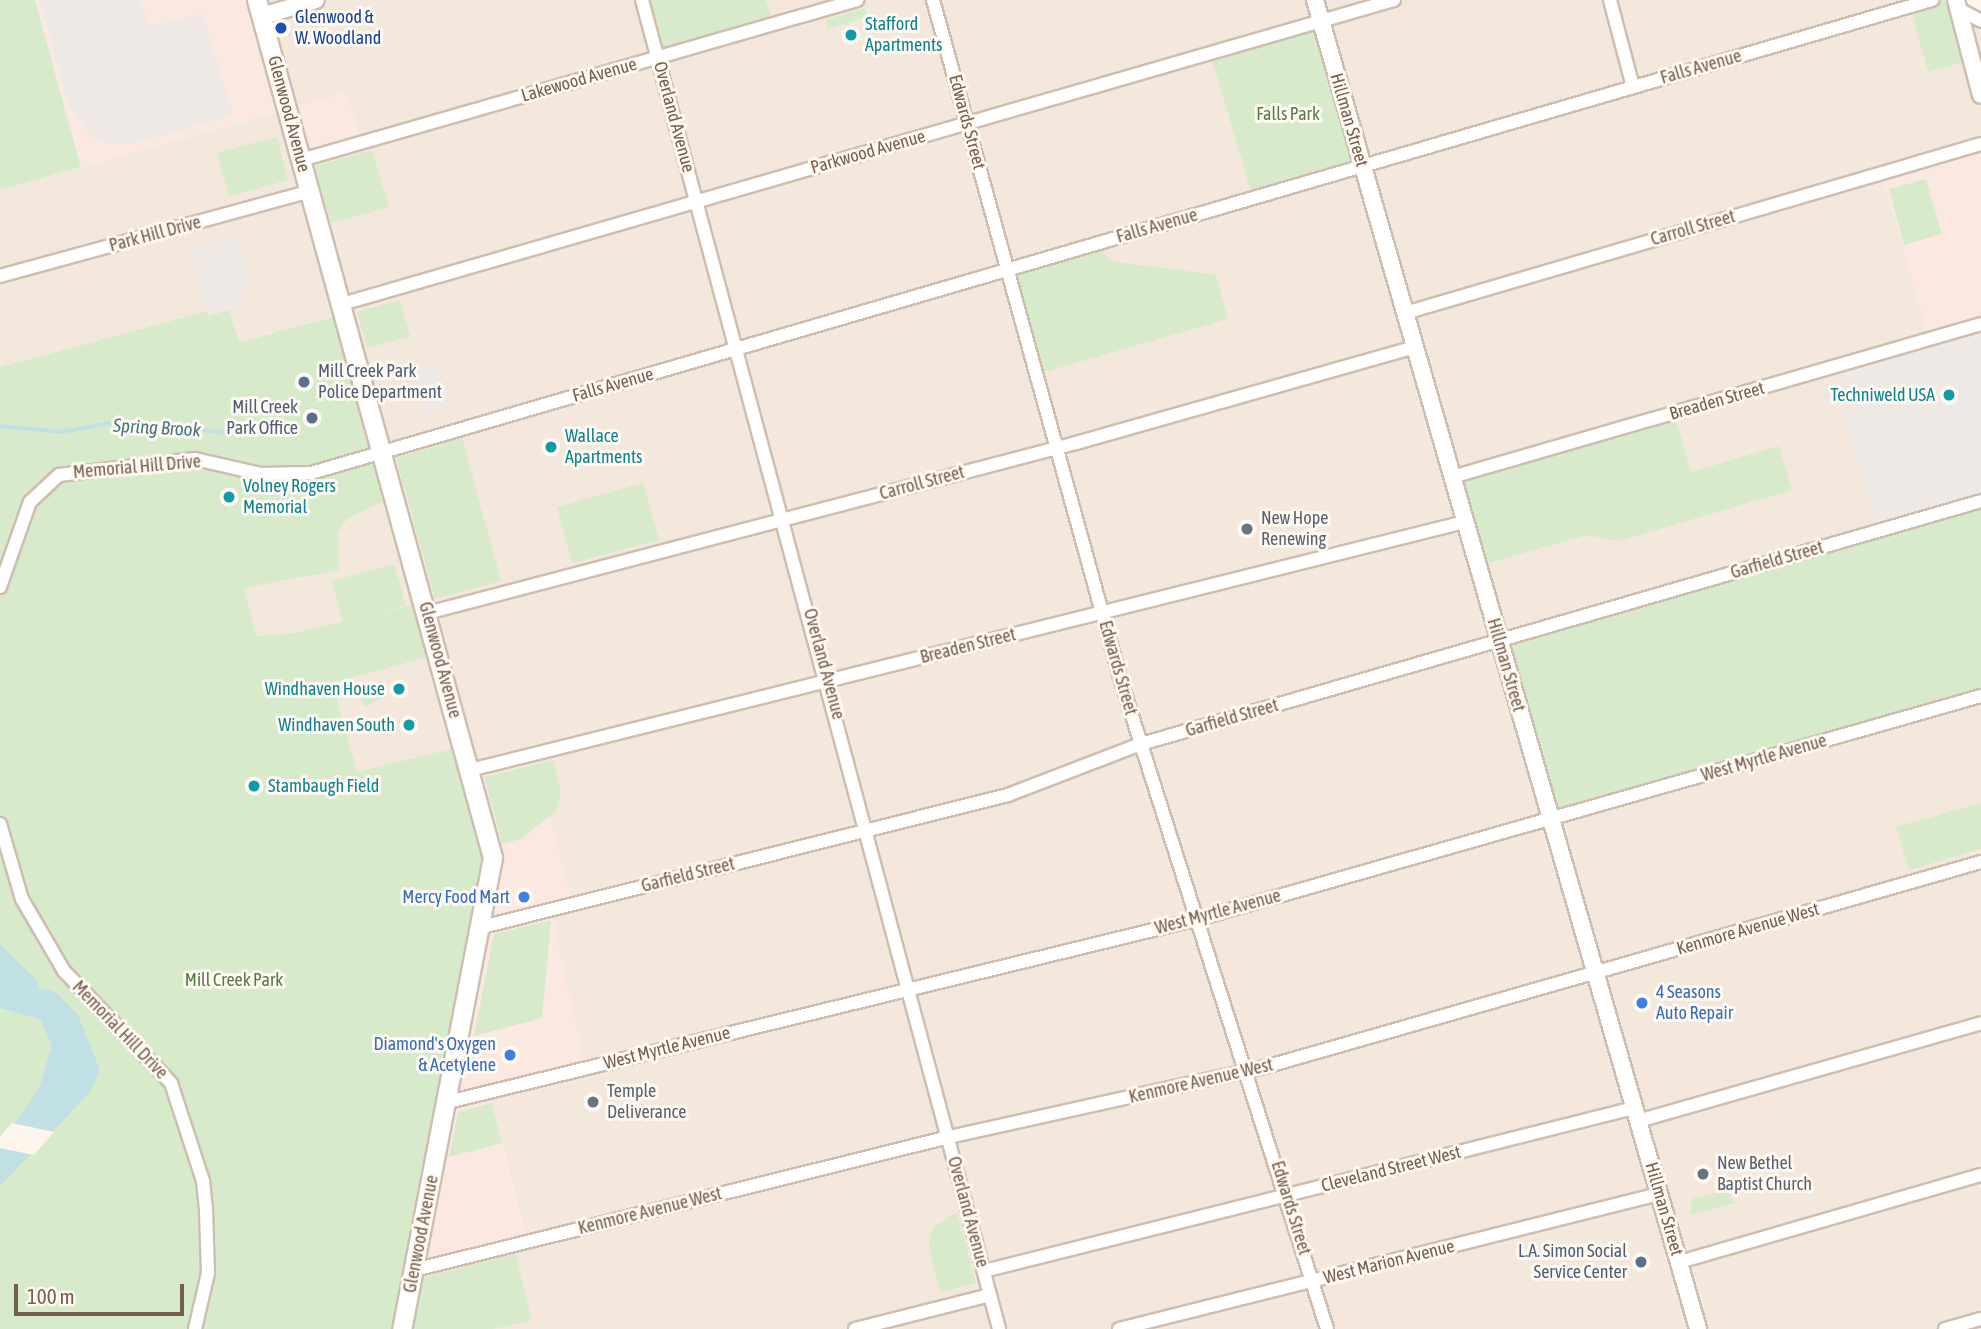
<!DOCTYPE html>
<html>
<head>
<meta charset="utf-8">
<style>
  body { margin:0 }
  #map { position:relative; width:1981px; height:1329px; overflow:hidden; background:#fcf6ec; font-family:"Asap Condensed",sans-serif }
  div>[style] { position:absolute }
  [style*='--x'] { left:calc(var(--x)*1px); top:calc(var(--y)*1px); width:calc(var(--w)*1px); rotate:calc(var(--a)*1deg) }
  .residential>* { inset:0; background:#f3e8db }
  .commercial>* { inset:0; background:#fbe9e1 }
  .industrial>* { inset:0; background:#eee9e4 }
  .green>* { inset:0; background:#d7eaca }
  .water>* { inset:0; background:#c1e0e5 }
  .pier>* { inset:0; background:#fcf6ec }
  .stream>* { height:3.5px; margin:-1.75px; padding:0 1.75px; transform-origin:1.75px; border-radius:1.75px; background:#c1e0e5 }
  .roads { filter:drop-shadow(2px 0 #cebeb1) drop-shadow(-2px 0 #cebeb1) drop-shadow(0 2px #cebeb1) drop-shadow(0 -2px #cebeb1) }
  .minor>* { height:12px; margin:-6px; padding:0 6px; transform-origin:6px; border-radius:6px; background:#fff }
  .tertiary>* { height:16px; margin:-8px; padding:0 8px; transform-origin:8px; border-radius:8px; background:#fff }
  .secondary>* { height:18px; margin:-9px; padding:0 9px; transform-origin:9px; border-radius:9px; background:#fff }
  .dots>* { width:19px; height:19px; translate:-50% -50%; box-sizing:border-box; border:4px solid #fefaf3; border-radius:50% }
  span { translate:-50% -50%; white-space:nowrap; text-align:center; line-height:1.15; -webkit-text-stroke:6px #fefaf3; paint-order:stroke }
  .transit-label { font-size:18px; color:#164399 }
  .left { translate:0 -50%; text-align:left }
  .culture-label { font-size:18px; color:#0d838f }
  .right { translate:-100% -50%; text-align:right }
  .street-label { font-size:18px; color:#775e4f }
  .park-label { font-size:18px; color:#567b47 }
  .service-label { font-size:18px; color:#4e5e75 }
  .worship-label { font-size:18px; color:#5b616d }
  .shop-label { font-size:18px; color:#366cbe }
  .water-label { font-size:19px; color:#477781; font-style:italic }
  .scale { position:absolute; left:14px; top:1284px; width:170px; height:32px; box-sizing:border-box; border:4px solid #775e4f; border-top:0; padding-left:9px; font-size:21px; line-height:24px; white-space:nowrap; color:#775e4f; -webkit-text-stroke:5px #fefaf3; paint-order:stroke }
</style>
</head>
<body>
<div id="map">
  <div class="residential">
    <div style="clip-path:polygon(257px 0,1956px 0,1981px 21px,1981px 1329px,471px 1329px,454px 1260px,527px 1241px,489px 1092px,470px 770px,463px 746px,349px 775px,243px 651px,212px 538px,344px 314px,238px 342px,207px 311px,0 367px,0 190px,287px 109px)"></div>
  </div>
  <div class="commercial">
    <div style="clip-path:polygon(35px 0,257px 0,287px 108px,347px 92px,361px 143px,301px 160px,287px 109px,81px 167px)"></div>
    <div style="clip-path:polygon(1981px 144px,1981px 485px,1874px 517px,1830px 368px,1929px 339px,1881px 173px)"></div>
    <div style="clip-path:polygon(533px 755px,572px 904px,551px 910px,585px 1068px,489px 1092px,527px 1242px,454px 1260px,471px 1329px,402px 1329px,470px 770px)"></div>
  </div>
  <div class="industrial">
    <div style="clip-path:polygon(40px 0,141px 0,149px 26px,203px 14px,233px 116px,133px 143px,109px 144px,95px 139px,68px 105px)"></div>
    <div style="clip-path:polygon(237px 236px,250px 282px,241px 285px,245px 300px,238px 302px,239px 307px,209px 316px,190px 249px)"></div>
    <div style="clip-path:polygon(1981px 324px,1981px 501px,1878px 530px,1830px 368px)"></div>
    <div style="clip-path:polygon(438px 365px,450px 406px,424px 414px,412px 373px)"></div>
  </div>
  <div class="green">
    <div style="clip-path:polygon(0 0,35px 0,81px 167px,0 190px)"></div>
    <div style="clip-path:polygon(642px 0,766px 0,773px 24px,658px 57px)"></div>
    <div style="clip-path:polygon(1932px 0,1956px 0,1971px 60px,1928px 72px,1910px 6px)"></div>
    <div style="clip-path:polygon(865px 8px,869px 21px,866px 17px,849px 22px,847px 28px,846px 23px,830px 28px,829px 33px,825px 20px)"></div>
    <div style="clip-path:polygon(1321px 21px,1363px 166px,1253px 198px,1210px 53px)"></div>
    <div style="clip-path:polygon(277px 137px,288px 180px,229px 196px,217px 153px)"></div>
    <div style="clip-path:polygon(372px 150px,389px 207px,331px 223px,315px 166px)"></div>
    <div style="clip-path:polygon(1926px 179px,1942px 234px,1904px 245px,1889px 189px)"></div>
    <div style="clip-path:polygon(1095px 244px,1111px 261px,1216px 275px,1228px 319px,1037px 374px,1008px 270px)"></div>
    <div style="clip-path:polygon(400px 300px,410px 336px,367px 348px,357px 312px)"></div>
    <div style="clip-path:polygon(229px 310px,239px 342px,344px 314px,394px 496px,347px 519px,338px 532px,339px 570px,244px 588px,256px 636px,290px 634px,424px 602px,438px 654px,332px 683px,357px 772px,463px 746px,492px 848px,402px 1329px,0 1329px,0 367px,207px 311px,209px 316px)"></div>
    <div style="clip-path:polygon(1674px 413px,1691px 472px,1779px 446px,1792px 490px,1619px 541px,1586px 535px,1478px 566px,1452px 477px)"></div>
    <div style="clip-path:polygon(462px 438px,501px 581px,435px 599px,396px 458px)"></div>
    <div style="clip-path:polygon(643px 483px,659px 540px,572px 563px,557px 507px)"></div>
    <div style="clip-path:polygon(1981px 508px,1981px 696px,1551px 819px,1503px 651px,1516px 643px)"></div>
    <div style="clip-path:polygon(394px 564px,406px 605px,343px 622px,332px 581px)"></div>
    <div style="clip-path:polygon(383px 681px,387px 696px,364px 707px,358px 688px,362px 686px,365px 692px,379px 688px,377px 682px)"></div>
    <div style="clip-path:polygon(553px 760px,561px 790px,557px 810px,521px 839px,502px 844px,484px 777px)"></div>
    <div style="clip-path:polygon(1981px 803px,1981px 849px,1909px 870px,1896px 827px)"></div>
    <div style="clip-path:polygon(551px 920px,542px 1018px,474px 1036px,494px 934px)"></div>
    <div style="clip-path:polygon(492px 1103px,502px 1143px,449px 1157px,458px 1112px)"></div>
    <div style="clip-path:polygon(1726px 1190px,1735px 1203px,1690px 1215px,1692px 1199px)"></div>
    <div style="clip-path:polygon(957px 1212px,976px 1283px,940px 1292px,929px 1247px,930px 1235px,935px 1226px)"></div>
    <div style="clip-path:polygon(516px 1254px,532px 1320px,493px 1329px,413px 1329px,424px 1277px)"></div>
  </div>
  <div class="water">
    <div style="clip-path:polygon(0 944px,37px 980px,39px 991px,45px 988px,56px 993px,78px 1015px,100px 1070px,90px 1092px,0 1186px,0 1143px,39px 1089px,52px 1045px,40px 1019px,0 1008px)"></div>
  </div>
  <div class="pier">
    <div style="clip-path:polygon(12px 1123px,54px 1132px,34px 1155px,0 1148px,0 1137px)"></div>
  </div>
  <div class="stream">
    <div style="--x:0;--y:426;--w:61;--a:5.6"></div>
    <div style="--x:61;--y:432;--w:56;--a:-10.3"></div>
    <div style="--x:116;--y:422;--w:115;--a:5.5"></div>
  </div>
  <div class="roads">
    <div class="minor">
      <div style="--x:642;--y:0;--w:1376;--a:74.96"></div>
      <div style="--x:933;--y:0;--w:706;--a:74.57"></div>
      <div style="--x:1121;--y:681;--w:680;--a:72.36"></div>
      <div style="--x:1610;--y:0;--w:90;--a:75.2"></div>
      <div style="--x:1957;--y:8;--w:27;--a:28"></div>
      <div style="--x:301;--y:160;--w:579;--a:-16.05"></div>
      <div style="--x:0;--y:276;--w:321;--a:-15.3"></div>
      <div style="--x:342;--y:304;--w:1095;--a:-16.12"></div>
      <div style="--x:1405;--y:313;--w:600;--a:-16.35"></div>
      <div style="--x:1452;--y:477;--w:551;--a:-16.13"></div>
      <div style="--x:0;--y:587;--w:90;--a:-70.6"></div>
      <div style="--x:30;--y:502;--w:40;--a:-43"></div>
      <div style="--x:59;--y:475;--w:137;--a:-6.7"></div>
      <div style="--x:195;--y:459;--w:68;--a:12.8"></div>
      <div style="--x:261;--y:474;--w:50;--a:-1.1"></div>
      <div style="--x:311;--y:473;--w:1689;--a:-16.27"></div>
      <div style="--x:427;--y:613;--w:671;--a:-14.68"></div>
      <div style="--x:1076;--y:443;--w:352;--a:-15.8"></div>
      <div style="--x:470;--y:770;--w:1025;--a:-14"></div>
      <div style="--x:0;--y:824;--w:78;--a:73.7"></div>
      <div style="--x:22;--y:899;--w:83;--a:59.7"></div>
      <div style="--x:64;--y:971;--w:155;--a:46.3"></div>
      <div style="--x:171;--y:1083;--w:103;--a:71.9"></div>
      <div style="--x:203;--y:1181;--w:29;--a:84"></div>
      <div style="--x:206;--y:1210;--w:63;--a:88.2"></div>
      <div style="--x:208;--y:1273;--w:57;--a:103.1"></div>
      <div style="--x:482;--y:927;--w:542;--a:-14.09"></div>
      <div style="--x:1008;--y:795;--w:142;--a:-21"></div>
      <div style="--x:1141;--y:744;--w:874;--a:-16.13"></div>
      <div style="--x:448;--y:1102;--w:772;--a:-13.71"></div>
      <div style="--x:1198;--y:919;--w:814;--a:-15.9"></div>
      <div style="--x:1638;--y:1121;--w:357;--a:-15.9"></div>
      <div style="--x:1679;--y:1262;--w:314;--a:-16.1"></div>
      <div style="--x:414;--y:1270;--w:551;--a:-13.96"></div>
      <div style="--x:949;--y:1137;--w:324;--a:-12.5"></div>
      <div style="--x:1265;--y:1067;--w:745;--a:-15.98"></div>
      <div style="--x:984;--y:1271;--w:670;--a:-14.08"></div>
      <div style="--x:855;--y:1329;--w:139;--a:-14.1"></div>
      <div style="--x:1119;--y:1329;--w:557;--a:-14.04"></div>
      <div style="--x:1945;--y:1329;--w:37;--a:-16"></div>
    </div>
    <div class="tertiary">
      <div style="--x:1315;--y:0;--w:1383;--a:73.92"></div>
      <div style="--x:1956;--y:0;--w:98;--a:75.3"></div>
      <div style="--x:262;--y:16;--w:56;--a:-16.5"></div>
    </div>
    <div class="secondary">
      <div style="--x:257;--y:0;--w:890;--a:74.62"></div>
      <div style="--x:493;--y:858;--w:480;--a:100.9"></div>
    </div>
  </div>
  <div class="dots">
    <div style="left:281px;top:28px;background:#1a4fb4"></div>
    <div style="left:851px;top:35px;background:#0f9aa8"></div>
    <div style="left:304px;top:382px;background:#5c6f8a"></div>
    <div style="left:1949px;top:395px;background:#0f9aa8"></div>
    <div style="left:312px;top:418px;background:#5c6f8a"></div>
    <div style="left:551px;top:447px;background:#0f9aa8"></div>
    <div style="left:229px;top:497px;background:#0f9aa8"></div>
    <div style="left:1247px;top:529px;background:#6b7280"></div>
    <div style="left:399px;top:689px;background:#0f9aa8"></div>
    <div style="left:409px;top:725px;background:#0f9aa8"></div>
    <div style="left:254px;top:786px;background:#0f9aa8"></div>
    <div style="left:524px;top:897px;background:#3f7fe0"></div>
    <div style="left:1642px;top:1003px;background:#3f7fe0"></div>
    <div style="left:510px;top:1055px;background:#3f7fe0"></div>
    <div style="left:593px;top:1102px;background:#6b7280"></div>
    <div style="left:1703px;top:1174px;background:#6b7280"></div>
    <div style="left:1641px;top:1262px;background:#5c6f8a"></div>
  </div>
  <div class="transit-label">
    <span class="left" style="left:295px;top:28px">Glenwood &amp;<br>W. Woodland</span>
  </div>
  <div class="culture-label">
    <span class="left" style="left:865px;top:35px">Stafford<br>Apartments</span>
    <span class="right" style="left:1935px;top:395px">Techniweld USA</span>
    <span class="left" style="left:565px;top:447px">Wallace<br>Apartments</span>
    <span class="left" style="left:243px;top:497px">Volney Rogers<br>Memorial</span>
    <span class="right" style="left:385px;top:689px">Windhaven House</span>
    <span class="right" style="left:395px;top:725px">Windhaven South</span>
    <span class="left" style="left:268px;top:786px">Stambaugh Field</span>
  </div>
  <div class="street-label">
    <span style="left:1701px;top:67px;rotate:-16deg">Falls Avenue</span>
    <span style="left:579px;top:80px;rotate:-16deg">Lakewood Avenue</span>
    <span style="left:289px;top:114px;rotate:75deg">Glenwood Avenue</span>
    <span style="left:674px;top:117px;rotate:75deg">Overland Avenue</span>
    <span style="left:1349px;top:120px;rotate:74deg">Hillman Street</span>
    <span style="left:967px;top:122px;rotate:75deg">Edwards Street</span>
    <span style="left:868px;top:152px;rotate:-16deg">Parkwood Avenue</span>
    <span style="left:1157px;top:226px;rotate:-16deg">Falls Avenue</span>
    <span style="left:1693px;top:228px;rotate:-16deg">Carroll Street</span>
    <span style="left:155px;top:234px;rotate:-15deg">Park Hill Drive</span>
    <span style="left:613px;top:385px;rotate:-16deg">Falls Avenue</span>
    <span style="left:1717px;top:401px;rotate:-16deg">Breaden Street</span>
    <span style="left:137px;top:467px;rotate:-5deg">Memorial Hill Drive</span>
    <span style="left:922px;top:483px;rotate:-15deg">Carroll Street</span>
    <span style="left:1777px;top:560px;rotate:-16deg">Garfield Street</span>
    <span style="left:968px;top:646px;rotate:-14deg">Breaden Street</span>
    <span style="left:440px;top:660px;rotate:75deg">Glenwood Avenue</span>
    <span style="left:824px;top:664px;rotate:75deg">Overland Avenue</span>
    <span style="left:1506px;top:665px;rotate:74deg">Hillman Street</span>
    <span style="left:1118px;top:668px;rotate:74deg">Edwards Street</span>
    <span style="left:1232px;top:718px;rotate:-16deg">Garfield Street</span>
    <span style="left:1764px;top:758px;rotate:-16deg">West Myrtle Avenue</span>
    <span style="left:688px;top:875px;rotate:-14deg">Garfield Street</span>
    <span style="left:1218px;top:912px;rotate:-15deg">West Myrtle Avenue</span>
    <span style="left:1748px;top:929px;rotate:-16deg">Kenmore Avenue West</span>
    <span style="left:120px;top:1030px;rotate:46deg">Memorial Hill Drive</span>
    <span style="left:667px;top:1048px;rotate:-14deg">West Myrtle Avenue</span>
    <span style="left:1201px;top:1081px;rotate:-13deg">Kenmore Avenue West</span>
    <span style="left:1391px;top:1169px;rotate:-14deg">Cleveland Street West</span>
    <span style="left:1291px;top:1208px;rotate:73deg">Edwards Street</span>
    <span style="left:1664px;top:1209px;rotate:74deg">Hillman Street</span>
    <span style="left:650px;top:1211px;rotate:-14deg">Kenmore Avenue West</span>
    <span style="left:968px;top:1212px;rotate:75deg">Overland Avenue</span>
    <span style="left:421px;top:1234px;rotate:-79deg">Glenwood Avenue</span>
    <span style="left:1389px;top:1262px;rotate:-14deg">West Marion Avenue</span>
  </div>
  <div class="park-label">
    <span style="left:1288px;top:114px">Falls Park</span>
    <span style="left:234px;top:980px">Mill Creek Park</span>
  </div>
  <div class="service-label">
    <span class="left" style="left:318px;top:382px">Mill Creek Park<br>Police Department</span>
    <span class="right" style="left:298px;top:418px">Mill Creek<br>Park Office</span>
    <span class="right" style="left:1627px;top:1262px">L.A. Simon Social<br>Service Center</span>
  </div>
  <div class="worship-label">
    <span class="left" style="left:1261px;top:529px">New Hope<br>Renewing</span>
    <span class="left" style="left:607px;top:1102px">Temple<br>Deliverance</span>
    <span class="left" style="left:1717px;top:1174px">New Bethel<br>Baptist Church</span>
  </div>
  <div class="shop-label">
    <span class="right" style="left:510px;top:897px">Mercy Food Mart</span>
    <span class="left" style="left:1656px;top:1003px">4 Seasons<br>Auto Repair</span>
    <span class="right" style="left:496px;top:1055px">Diamond's Oxygen<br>&amp; Acetylene</span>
  </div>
  <div class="water-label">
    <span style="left:157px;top:428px;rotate:3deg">Spring Brook</span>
  </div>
  <div class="scale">100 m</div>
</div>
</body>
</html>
